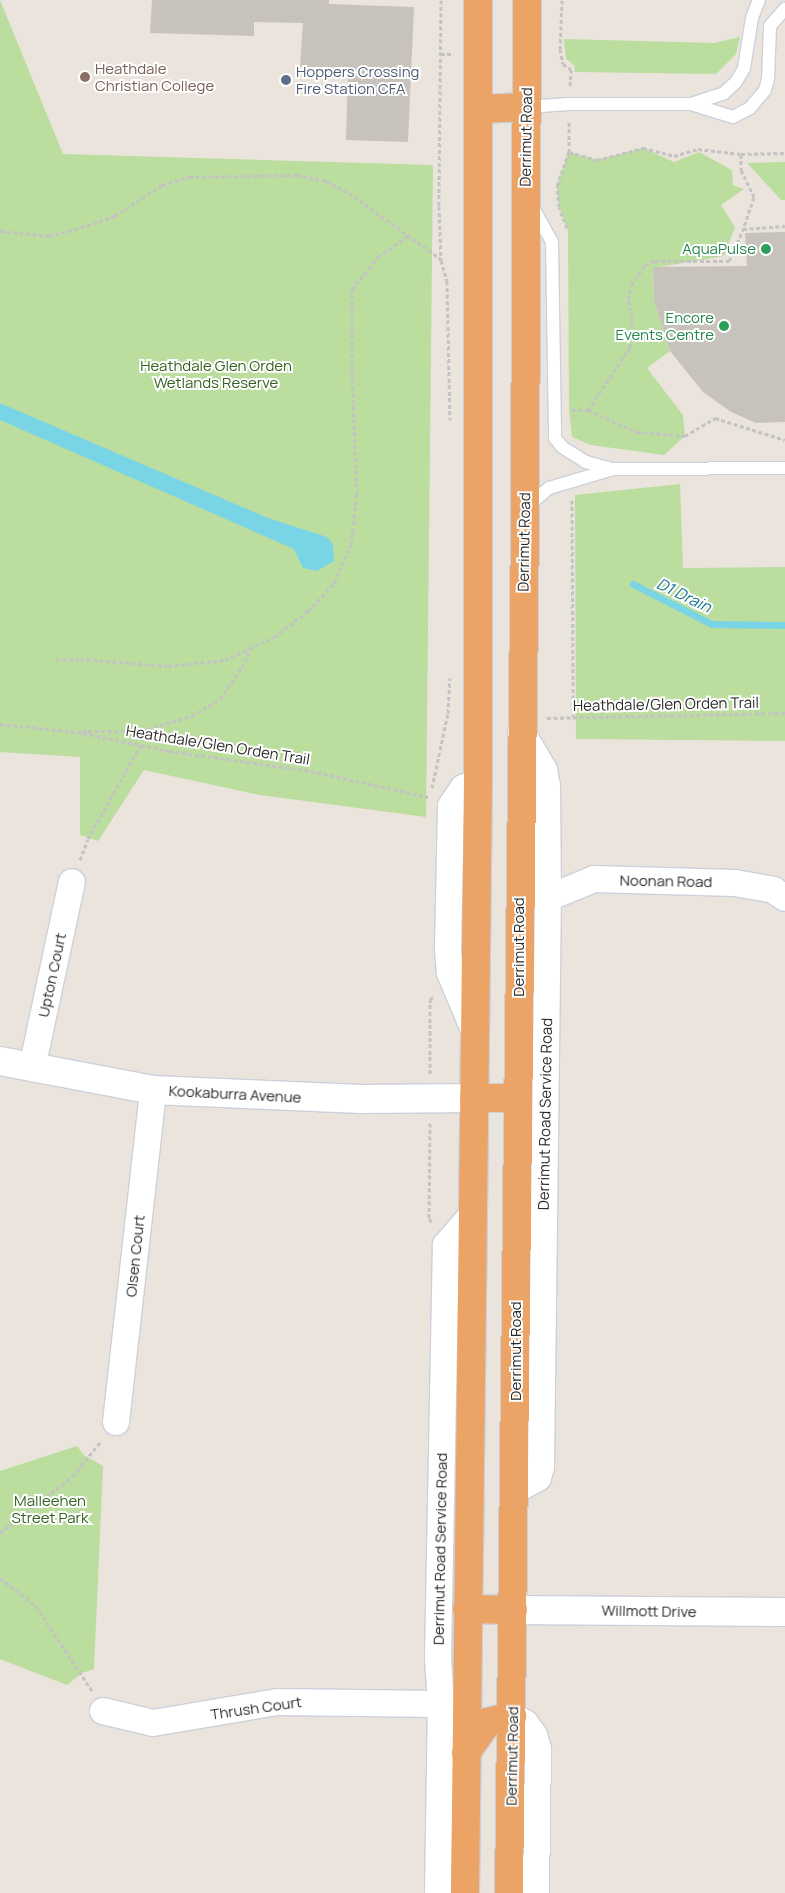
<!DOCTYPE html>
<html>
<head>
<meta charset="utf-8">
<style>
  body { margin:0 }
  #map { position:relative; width:785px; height:1893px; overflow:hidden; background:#ebe4dd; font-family:Manrope,sans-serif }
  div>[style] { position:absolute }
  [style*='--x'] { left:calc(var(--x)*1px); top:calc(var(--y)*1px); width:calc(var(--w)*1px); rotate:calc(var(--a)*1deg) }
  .green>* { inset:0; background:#bbdd9e }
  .water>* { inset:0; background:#79d5e5 }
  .stream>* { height:7px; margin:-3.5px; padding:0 3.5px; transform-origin:3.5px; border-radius:3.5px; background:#79d5e5 }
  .building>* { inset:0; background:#c7c2bc }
  .path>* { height:3px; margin-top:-1.5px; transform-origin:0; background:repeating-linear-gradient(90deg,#c3c3c3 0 4px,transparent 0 6.5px) }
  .roads { filter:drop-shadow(1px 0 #ccd0db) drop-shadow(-1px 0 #ccd0db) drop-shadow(0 1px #ccd0db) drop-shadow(0 -1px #ccd0db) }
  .service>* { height:12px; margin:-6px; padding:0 6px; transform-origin:6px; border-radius:6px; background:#fff }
  .minor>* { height:26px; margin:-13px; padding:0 13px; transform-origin:13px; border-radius:13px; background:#fff }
  .tertiary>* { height:28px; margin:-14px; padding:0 14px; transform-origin:14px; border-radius:14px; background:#fff }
  .trunk>* { height:28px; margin:-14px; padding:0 14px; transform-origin:14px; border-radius:14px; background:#eba466 }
  .dots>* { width:14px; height:14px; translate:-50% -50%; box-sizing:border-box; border:2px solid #fff; border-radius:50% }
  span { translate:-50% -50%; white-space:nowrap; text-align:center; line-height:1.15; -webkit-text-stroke:4px #fff; paint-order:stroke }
  .education-label { font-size:15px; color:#785e54 }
  .left { translate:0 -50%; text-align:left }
  .service-label { font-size:15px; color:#4e5e75 }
  .street-label { font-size:15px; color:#2a2a2a }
  .leisure-label { font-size:15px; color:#27864d }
  .right { translate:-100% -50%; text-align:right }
  .park-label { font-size:15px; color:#356120 }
  .water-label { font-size:16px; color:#187590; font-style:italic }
</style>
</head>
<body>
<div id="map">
  <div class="green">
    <div style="clip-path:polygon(0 0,63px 154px,433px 165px,426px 817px,260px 795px,144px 770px,98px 841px,80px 835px,80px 757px,0 752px)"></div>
    <div style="clip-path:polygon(740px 37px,736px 54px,716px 74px,575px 72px,574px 65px,566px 59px,564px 39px,714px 43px)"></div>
    <div style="clip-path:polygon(643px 148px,674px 162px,699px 152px,732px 170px,733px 185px,744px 189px,721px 205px,735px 227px,724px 256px,653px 268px,654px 300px,670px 351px,647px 368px,683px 415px,685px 436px,664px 455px,591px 445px,572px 437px,569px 410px,568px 231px,559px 207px,557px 186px,569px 152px,597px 160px)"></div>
    <div style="clip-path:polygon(785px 162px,785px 200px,781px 200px,747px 163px)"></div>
    <div style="clip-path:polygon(680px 484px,683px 568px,785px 567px,785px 741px,576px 739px,575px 495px)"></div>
    <div style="clip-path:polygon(77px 1446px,84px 1455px,103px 1466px,94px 1669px,82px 1673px,67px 1685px,0 1659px,0 1471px)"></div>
  </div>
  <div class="water">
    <div style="clip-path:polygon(0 403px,268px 518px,327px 537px,333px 545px,334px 561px,317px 571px,303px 568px,294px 549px,0 420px)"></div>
  </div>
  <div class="stream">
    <div style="--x:633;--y:584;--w:89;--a:26.9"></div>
    <div style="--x:712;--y:624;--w:73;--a:0.8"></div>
  </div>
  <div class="building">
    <div style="clip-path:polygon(152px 0,329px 0,329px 4px,414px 7px,408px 142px,346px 140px,348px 67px,300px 67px,303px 23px,254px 22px,254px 36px,150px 33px)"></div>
    <div style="clip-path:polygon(785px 232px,785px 422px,756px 423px,731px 412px,703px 392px,670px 351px,654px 300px,653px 267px,747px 266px,745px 233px)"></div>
  </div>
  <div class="path">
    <div style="--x:441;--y:0;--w:206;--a:90.6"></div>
    <div style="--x:439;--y:206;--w:54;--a:87.9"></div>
    <div style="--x:441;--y:260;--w:22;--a:74"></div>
    <div style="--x:447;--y:281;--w:139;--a:88.8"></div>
    <div style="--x:562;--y:0;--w:49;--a:92.3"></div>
    <div style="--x:560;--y:49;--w:15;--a:79"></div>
    <div style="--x:563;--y:64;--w:9;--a:32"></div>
    <div style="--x:571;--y:69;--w:18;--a:93"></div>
    <div style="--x:441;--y:54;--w:12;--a:0"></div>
    <div style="--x:569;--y:152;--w:29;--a:16"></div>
    <div style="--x:597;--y:160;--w:48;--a:-14.6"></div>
    <div style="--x:643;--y:148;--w:32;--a:14"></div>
    <div style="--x:674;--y:156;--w:25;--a:-16"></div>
    <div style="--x:698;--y:149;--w:43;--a:6.6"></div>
    <div style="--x:741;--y:154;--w:44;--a:-1.3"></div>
    <div style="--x:741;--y:154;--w:16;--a:90"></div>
    <div style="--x:741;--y:170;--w:30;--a:64"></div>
    <div style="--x:754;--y:197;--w:34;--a:109"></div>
    <div style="--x:567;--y:228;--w:22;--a:-111"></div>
    <div style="--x:559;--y:207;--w:21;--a:-95"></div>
    <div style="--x:557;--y:186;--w:36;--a:-71"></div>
    <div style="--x:569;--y:152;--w:31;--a:-90"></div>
    <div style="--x:0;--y:231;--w:49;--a:5.8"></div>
    <div style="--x:49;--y:236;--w:39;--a:-15"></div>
    <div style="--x:87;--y:226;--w:30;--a:-20"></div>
    <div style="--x:115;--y:216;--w:56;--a:-33.4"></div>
    <div style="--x:162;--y:185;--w:28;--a:-17"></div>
    <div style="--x:189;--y:177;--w:107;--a:-1.1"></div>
    <div style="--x:296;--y:175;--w:31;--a:11"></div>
    <div style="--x:326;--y:181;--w:26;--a:28"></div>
    <div style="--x:349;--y:193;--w:113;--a:35.7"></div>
    <div style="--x:572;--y:410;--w:16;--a:0"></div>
    <div style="--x:588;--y:410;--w:54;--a:24.2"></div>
    <div style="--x:637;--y:432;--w:48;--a:4.8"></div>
    <div style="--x:685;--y:436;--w:35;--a:-31"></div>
    <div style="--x:715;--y:418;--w:73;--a:17.4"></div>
    <div style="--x:588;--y:410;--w:76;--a:-56.3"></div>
    <div style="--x:630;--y:347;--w:30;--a:-86"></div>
    <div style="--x:632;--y:317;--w:18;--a:-103"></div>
    <div style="--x:628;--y:299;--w:14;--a:-78"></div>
    <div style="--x:631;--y:285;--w:24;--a:-55"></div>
    <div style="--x:645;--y:265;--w:10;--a:-24"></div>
    <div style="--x:654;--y:261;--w:75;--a:0"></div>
    <div style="--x:729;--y:261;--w:35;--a:-66"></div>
    <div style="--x:743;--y:229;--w:42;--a:-4.1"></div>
    <div style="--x:572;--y:500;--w:217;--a:89.7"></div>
    <div style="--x:56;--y:660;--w:24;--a:-2"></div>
    <div style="--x:80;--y:659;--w:88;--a:4.5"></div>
    <div style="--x:168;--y:666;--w:57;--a:-6"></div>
    <div style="--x:225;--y:660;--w:54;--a:-25.1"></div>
    <div style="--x:274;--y:637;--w:43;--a:-37.4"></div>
    <div style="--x:308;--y:611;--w:38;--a:-47"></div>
    <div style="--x:334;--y:583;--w:43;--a:-66.4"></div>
    <div style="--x:351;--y:544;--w:50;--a:-83.2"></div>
    <div style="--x:357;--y:494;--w:117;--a:-92.4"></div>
    <div style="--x:352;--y:377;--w:88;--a:-90"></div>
    <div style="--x:352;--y:289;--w:41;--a:-50.9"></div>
    <div style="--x:378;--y:257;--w:37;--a:-35"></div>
    <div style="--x:547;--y:718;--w:238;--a:-1.2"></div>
    <div style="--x:0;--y:724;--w:77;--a:5.9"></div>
    <div style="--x:77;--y:732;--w:94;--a:11.7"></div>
    <div style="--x:169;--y:751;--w:143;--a:8"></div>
    <div style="--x:311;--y:771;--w:120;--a:12.5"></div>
    <div style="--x:82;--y:731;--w:59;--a:0"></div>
    <div style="--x:141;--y:731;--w:53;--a:-16.4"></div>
    <div style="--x:192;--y:716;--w:33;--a:-31"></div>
    <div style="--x:220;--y:699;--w:38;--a:-55"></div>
    <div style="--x:242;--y:668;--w:21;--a:-67"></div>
    <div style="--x:432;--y:788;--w:77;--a:-78"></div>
    <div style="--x:448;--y:713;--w:35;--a:-87"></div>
    <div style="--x:80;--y:860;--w:22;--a:-69"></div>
    <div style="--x:88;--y:839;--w:107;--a:-60.8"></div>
    <div style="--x:430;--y:1074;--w:74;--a:-90"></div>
    <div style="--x:430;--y:1000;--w:5;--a:-53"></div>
    <div style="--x:430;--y:1123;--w:96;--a:90.6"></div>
    <div style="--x:429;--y:1219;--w:4;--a:45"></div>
    <div style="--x:0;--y:1533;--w:93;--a:-38"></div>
    <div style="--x:73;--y:1476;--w:45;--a:-51.3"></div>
    <div style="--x:0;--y:1578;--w:46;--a:37.9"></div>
    <div style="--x:36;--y:1606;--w:102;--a:56.6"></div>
  </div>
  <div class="roads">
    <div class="service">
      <div style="--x:691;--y:104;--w:35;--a:-18"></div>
      <div style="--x:724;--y:93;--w:16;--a:-43"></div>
      <div style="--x:736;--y:82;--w:16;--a:-60"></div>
      <div style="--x:744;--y:68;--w:51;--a:-80.9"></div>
      <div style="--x:752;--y:18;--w:19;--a:-69"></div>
      <div style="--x:526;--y:107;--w:43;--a:-4"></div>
      <div style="--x:569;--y:104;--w:122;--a:0"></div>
      <div style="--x:691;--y:104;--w:44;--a:17.2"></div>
      <div style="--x:733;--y:117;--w:19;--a:-28"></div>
      <div style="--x:750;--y:108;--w:23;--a:-50"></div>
      <div style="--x:765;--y:90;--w:11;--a:-75"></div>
      <div style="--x:768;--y:79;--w:53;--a:-87.8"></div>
      <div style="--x:770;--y:26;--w:23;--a:-49"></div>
      <div style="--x:532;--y:206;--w:41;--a:60.9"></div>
      <div style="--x:552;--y:242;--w:196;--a:89.1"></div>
      <div style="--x:555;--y:438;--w:11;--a:52"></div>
      <div style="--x:562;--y:447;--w:28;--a:32"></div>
      <div style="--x:586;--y:462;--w:28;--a:15"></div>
      <div style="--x:530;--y:509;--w:10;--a:-61"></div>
      <div style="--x:535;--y:500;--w:18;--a:-41"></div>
      <div style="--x:549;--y:488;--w:67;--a:-16.5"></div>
      <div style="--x:613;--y:469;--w:172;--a:-0.3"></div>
    </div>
    <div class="minor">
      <div style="--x:548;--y:898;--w:50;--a:-22.4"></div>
      <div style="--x:594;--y:879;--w:141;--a:1.6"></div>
      <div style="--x:735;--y:883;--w:39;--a:10"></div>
      <div style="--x:773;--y:890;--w:14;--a:34"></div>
      <div style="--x:474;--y:1030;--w:62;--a:-112.8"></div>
      <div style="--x:450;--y:973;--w:25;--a:-95"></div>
      <div style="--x:448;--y:948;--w:142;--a:-88.8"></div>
      <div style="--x:451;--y:806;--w:22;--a:-56"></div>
      <div style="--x:463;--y:788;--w:16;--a:-22"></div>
      <div style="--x:32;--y:1068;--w:190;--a:-77.9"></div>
      <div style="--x:116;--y:1422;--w:334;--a:-83.6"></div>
      <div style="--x:516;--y:1490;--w:25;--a:-29"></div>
      <div style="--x:538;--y:1478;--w:11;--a:-75"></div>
      <div style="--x:541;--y:1467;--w:569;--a:-89.3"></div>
      <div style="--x:548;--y:898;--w:112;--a:-90.5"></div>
      <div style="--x:547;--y:786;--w:16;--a:-101"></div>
      <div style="--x:544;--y:770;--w:45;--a:-120.5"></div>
      <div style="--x:103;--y:1711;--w:51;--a:13.5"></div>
      <div style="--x:153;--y:1723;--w:126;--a:-9.6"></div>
      <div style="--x:277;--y:1702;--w:164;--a:0.7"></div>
      <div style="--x:512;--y:1716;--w:15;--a:28"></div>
      <div style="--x:525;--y:1723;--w:15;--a:53"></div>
      <div style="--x:534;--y:1735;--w:15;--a:74"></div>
      <div style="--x:538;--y:1749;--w:144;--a:90.8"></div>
      <div style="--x:438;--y:1893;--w:189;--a:-89.1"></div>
      <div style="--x:441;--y:1704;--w:46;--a:-93.7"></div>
      <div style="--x:438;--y:1658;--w:413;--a:-88.9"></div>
      <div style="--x:446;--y:1245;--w:40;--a:-49"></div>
    </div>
    <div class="tertiary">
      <div style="--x:0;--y:1061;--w:156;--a:10.7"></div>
      <div style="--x:153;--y:1090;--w:208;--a:2.5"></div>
      <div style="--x:361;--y:1099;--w:113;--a:-0.5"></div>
      <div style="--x:513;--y:1610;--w:272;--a:0.4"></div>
    </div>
    <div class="trunk">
      <div style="--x:478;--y:109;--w:48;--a:-2.4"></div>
      <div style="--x:474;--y:1098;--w:44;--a:0"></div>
      <div style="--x:467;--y:1609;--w:46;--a:1.2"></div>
      <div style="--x:466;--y:1753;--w:38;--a:-55"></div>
      <div style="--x:488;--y:1722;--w:25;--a:-14"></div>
      <div style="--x:465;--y:1893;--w:1111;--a:-89.33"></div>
      <div style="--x:478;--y:782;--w:782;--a:-90"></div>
      <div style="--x:509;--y:1893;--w:1375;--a:-89.33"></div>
      <div style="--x:525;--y:518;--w:518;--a:-89.78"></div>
    </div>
  </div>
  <div class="dots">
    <div style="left:85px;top:77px;background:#8d6e63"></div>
    <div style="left:286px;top:80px;background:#5c6f8a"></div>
    <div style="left:766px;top:249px;background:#2e9e5b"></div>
    <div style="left:724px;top:326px;background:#2e9e5b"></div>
  </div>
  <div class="education-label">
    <span class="left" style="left:95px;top:77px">Heathdale<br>Christian College</span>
  </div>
  <div class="service-label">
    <span class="left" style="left:296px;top:80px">Hoppers Crossing<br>Fire Station CFA</span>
  </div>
  <div class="street-label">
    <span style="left:526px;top:137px;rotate:-89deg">Derrimut Road</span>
    <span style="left:524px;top:542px;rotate:-89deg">Derrimut Road</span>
    <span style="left:666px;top:704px;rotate:-1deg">Heathdale/Glen Orden Trail</span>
    <span style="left:218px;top:745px;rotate:9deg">Heathdale/Glen Orden Trail</span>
    <span style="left:666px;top:881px;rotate:1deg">Noonan Road</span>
    <span style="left:519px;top:947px;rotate:-90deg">Derrimut Road</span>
    <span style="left:52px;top:975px;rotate:-78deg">Upton Court</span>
    <span style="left:235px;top:1094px;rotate:3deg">Kookaburra Avenue</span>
    <span style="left:545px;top:1114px;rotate:-89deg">Derrimut Road Service Road</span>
    <span style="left:135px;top:1256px;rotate:-84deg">Olsen Court</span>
    <span style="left:516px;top:1351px;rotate:-90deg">Derrimut Road</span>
    <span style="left:440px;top:1549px;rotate:-89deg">Derrimut Road Service Road</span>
    <span style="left:649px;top:1611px;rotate:1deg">Willmott Drive</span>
    <span style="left:256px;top:1708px;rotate:-8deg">Thrush Court</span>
    <span style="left:512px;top:1756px;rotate:-89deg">Derrimut Road</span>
  </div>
  <div class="leisure-label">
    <span class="right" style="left:756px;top:249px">AquaPulse</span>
    <span class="right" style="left:714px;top:326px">Encore<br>Events Centre</span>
  </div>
  <div class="park-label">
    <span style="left:216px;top:374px">Heathdale Glen Orden<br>Wetlands Reserve</span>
    <span style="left:50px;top:1509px">Malleehen<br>Street Park</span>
  </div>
  <div class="water-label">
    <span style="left:684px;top:595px;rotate:26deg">D1 Drain</span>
  </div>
</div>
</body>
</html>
